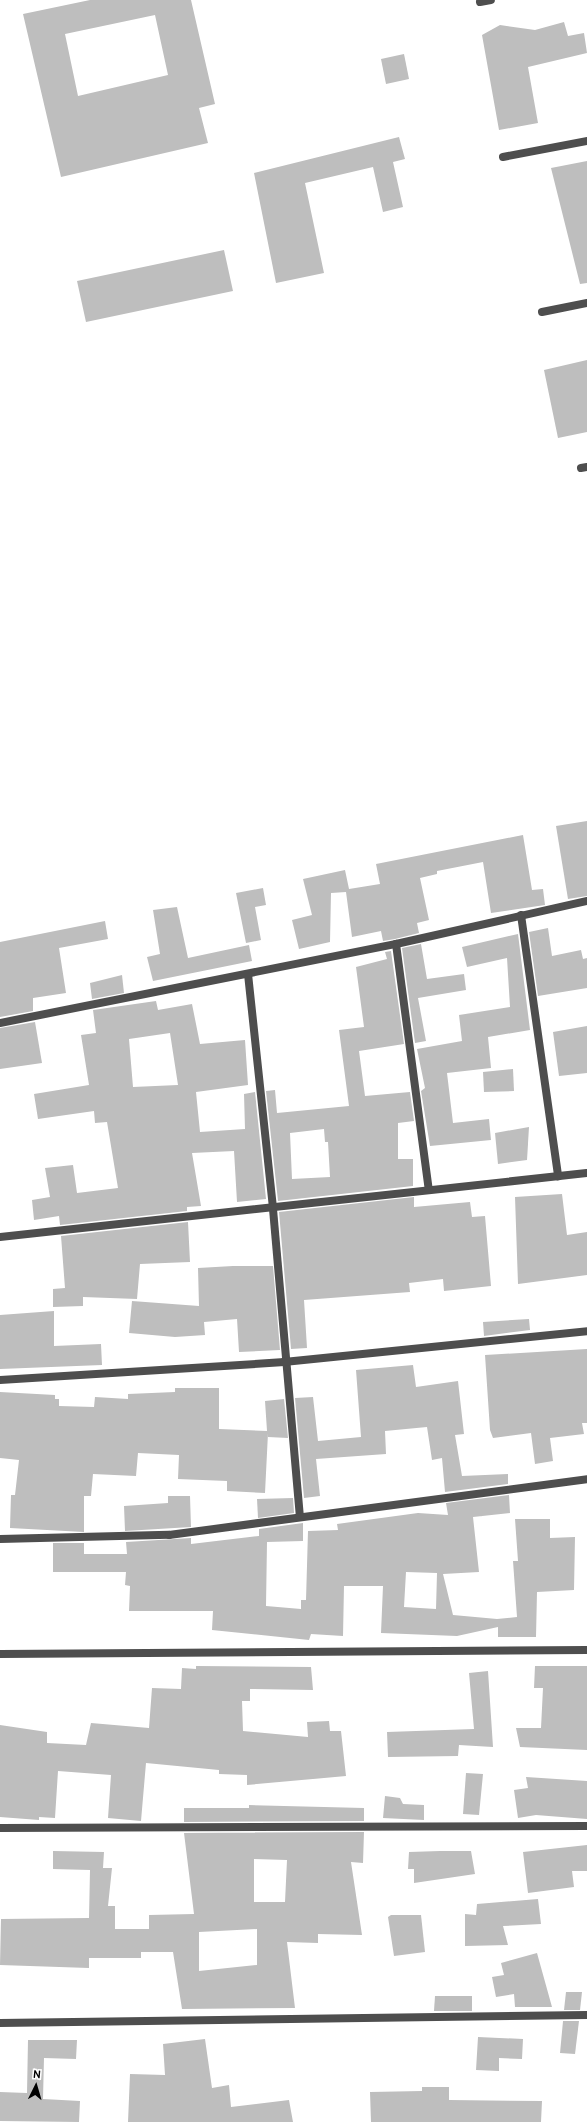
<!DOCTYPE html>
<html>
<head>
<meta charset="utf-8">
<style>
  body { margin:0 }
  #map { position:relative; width:587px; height:2122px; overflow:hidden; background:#fff; font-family:Cabin,sans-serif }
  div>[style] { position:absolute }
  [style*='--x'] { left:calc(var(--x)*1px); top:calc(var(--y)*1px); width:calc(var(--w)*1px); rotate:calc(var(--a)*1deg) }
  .building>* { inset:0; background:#bebebe }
  .minor>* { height:8px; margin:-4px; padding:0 4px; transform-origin:4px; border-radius:4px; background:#4e4e4e }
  span { translate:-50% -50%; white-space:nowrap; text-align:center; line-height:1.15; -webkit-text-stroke:3px #fff; paint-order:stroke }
  .north { position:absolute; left:16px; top:2066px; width:40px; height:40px; -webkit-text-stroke:3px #fff; paint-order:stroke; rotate:5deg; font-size:11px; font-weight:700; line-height:16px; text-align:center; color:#000 }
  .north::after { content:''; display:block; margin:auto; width:14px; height:18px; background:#000; clip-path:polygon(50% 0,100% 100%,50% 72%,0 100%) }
</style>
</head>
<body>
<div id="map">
  <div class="building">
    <div style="clip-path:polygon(evenodd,90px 0,191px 0,215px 104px,199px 108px,208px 143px,61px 177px,23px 14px,90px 0,155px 15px,168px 75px,78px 96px,65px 34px,155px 15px)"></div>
    <div style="clip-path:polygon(564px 22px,568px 36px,584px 33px,587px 53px,528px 67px,538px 123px,499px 130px,482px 35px,500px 25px,535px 30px)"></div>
    <div style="clip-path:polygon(404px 54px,409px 79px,386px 84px,381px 59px)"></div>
    <div style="clip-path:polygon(399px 137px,405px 159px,393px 162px,403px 207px,383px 212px,373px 167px,305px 183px,324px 273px,276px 283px,254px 173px)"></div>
    <div style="clip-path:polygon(587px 161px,587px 283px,580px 284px,551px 168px)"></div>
    <div style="clip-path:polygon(224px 250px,233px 291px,86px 322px,77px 281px)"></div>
    <div style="clip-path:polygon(587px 360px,587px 432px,558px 438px,544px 370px)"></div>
    <div style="clip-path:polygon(587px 821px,587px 896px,568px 899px,556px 826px)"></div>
    <div style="clip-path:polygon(523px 835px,532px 890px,543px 889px,545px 905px,491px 913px,483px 862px,437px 871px,437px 874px,420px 878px,429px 920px,417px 923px,419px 933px,395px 939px,383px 941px,381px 931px,352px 937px,346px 892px,331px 893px,330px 942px,299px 949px,292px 920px,312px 915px,303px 879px,345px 870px,349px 889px,380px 884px,376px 864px)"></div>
    <div style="clip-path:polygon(263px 888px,266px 905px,255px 907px,261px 940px,246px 943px,236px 893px)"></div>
    <div style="clip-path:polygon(177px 907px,188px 958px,249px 945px,252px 961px,153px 981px,147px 957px,160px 954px,153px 910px)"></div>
    <div style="clip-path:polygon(105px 921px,108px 939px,59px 948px,66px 993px,33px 998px,33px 1011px,0 1017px,0 942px)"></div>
    <div style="clip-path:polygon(548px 928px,552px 956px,581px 950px,583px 959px,587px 958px,587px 988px,538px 996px,529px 932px)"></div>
    <div style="clip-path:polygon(518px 934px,530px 1030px,488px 1037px,491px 1068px,447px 1073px,453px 1123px,489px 1119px,491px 1140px,430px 1146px,421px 1091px,425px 1088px,417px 1049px,462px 1041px,459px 1015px,510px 1007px,507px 958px,467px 967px,462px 947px)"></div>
    <div style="clip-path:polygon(421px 944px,427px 979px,464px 974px,466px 990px,418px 998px,426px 1041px,415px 1043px,402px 948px)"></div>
    <div style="clip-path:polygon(evenodd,391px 951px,404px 1044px,359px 1051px,365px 1096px,410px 1092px,414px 1121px,398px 1123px,398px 1159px,413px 1159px,413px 1186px,278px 1201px,266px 1091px,275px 1090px,277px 1113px,349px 1106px,339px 1030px,364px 1027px,356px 967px,387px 959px,385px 952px,391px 951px,324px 1129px,325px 1142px,328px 1142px,330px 1177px,292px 1179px,290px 1133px,324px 1129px)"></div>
    <div style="clip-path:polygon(122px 975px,124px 993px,92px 999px,90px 983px)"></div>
    <div style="clip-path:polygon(evenodd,156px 1001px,158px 1010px,192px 1004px,200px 1044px,245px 1040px,248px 1085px,196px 1092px,200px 1132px,245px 1129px,244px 1094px,255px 1092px,266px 1199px,237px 1202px,234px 1151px,192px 1153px,201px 1206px,187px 1207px,187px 1211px,60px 1225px,59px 1216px,34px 1220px,32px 1200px,50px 1197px,45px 1168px,73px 1165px,77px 1193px,118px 1188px,107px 1122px,95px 1123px,94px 1111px,38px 1119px,34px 1094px,89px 1085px,81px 1035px,96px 1033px,93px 1010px,156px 1001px,170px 1033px,178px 1085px,133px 1087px,129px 1039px,170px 1033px)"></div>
    <div style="clip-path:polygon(35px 1022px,42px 1063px,0 1069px,0 1028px)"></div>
    <div style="clip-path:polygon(587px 1026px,587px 1073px,559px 1076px,553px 1032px)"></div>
    <div style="clip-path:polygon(513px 1069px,514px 1091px,484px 1092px,483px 1072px)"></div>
    <div style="clip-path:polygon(529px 1127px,527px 1160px,498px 1164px,495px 1133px)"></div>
    <div style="clip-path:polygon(562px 1194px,567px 1235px,587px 1232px,587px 1275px,518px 1284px,515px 1197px)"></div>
    <div style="clip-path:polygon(414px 1197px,414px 1207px,470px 1202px,472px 1217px,485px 1216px,491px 1286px,444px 1291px,443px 1279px,409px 1283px,410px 1292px,304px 1300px,307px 1348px,291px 1349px,279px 1212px)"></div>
    <div style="clip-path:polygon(188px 1222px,190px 1262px,140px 1264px,137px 1299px,83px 1297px,83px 1306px,53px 1307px,53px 1289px,65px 1288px,61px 1236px)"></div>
    <div style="clip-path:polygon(233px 1266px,273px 1266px,280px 1350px,239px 1352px,237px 1319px,204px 1322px,205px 1335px,175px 1337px,129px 1333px,132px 1301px,199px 1306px,198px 1268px)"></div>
    <div style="clip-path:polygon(54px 1311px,54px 1346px,101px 1344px,102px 1365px,0 1369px,0 1315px)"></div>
    <div style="clip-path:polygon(529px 1319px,530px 1330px,484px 1336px,483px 1322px)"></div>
    <div style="clip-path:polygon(587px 1349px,587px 1423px,582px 1423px,584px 1434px,550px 1438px,553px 1461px,535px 1464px,531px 1433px,493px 1438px,490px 1430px,485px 1355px)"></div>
    <div style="clip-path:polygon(413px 1365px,416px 1387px,458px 1381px,464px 1434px,455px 1435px,462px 1476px,508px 1474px,508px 1484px,445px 1492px,442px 1458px,432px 1460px,427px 1427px,385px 1431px,386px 1454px,316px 1459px,320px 1496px,304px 1498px,295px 1398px,313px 1397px,318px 1441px,361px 1437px,356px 1370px)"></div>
    <div style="clip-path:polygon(175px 1388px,219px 1388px,219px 1429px,267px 1431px,265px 1401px,284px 1399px,288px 1438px,268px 1437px,268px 1433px,265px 1493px,227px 1491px,227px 1481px,178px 1479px,179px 1455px,138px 1453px,136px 1476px,93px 1474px,91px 1496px,84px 1496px,84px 1532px,10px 1528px,11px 1495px,15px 1495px,19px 1460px,0 1458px,0 1392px,55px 1395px,55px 1399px,59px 1399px,59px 1406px,94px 1407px,95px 1397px,128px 1399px,128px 1394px,175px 1392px)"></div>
    <div style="clip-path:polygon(evenodd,509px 1495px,510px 1513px,473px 1517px,479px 1572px,443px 1574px,453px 1615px,497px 1619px,517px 1617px,513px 1561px,518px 1561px,515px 1519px,550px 1519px,550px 1538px,575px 1537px,574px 1590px,537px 1592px,536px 1637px,498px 1637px,498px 1627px,457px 1636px,381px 1633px,383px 1586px,344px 1586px,343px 1636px,311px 1634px,309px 1640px,212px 1630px,213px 1611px,129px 1611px,130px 1586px,125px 1585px,126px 1572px,53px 1572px,53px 1543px,84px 1543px,84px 1554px,127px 1554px,126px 1542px,191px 1538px,191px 1544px,259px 1536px,259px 1529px,303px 1523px,303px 1541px,267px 1542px,266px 1606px,301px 1609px,301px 1600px,306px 1600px,308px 1531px,338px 1530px,337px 1524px,418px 1513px,448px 1515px,446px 1503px,509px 1495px,406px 1572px,437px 1573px,436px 1609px,404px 1607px,406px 1572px)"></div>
    <div style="clip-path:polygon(168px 1496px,190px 1496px,191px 1527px,125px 1531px,124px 1506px,168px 1503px)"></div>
    <div style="clip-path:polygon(293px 1498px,294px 1513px,258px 1518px,257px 1499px)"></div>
    <div style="clip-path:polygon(196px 1666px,311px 1667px,313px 1690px,250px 1689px,250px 1701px,242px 1701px,243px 1731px,308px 1737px,307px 1722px,329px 1721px,330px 1731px,341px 1731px,346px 1776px,247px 1785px,247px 1775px,219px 1774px,219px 1770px,146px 1763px,141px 1821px,108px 1818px,111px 1775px,58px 1771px,55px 1818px,39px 1817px,39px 1820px,0 1817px,0 1725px,47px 1732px,47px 1743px,86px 1745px,91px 1723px,149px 1728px,152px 1688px,181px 1689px,182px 1668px,196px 1669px)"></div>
    <div style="clip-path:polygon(535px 1666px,587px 1666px,587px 1750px,520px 1747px,516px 1728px,541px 1728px,543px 1688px,534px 1688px)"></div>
    <div style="clip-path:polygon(488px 1671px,493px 1747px,459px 1745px,458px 1756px,388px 1757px,387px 1732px,474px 1729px,469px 1673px)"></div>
    <div style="clip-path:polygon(466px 1773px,483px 1774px,479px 1815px,463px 1814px)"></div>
    <div style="clip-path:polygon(526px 1777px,587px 1781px,587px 1819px,536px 1815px,518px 1818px,514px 1790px,528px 1788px)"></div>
    <div style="clip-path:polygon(385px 1796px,400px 1798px,403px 1804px,424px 1805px,424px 1820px,383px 1818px)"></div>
    <div style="clip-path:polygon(249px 1805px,364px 1808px,364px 1821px,184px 1822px,184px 1808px,249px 1808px)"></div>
    <div style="clip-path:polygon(evenodd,364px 1832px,363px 1863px,351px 1862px,362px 1935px,318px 1934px,318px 1943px,287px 1942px,295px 2008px,182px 2009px,173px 1952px,141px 1952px,141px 1958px,89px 1958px,89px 1968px,0 1965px,1px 1919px,89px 1918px,90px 1870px,53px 1869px,53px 1851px,104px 1852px,103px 1868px,112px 1868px,108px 1906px,115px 1906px,115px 1929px,149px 1929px,149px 1915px,194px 1914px,184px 1833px,364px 1832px,254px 1859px,287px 1860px,285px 1902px,254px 1902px,254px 1859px,364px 1832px,257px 1929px,257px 1965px,199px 1971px,199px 1932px,257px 1929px)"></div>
    <div style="clip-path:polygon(587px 1845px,587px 1871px,572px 1871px,574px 1887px,528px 1893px,523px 1852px)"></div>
    <div style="clip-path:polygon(440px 1851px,471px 1851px,475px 1874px,414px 1883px,414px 1869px,408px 1869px,409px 1852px)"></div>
    <div style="clip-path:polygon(538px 1899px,541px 1924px,503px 1926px,508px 1945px,465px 1946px,465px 1914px,476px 1915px,477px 1904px)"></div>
    <div style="clip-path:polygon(391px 1915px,421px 1915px,425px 1952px,394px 1956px,388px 1917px)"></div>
    <div style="clip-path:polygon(537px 1953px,552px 2007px,515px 2007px,514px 1994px,496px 1997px,492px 1977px,504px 1975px,501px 1963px)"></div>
    <div style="clip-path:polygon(566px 1992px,582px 1992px,580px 2010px,564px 2010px)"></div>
    <div style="clip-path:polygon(435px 1996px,472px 1996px,472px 2011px,434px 2011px)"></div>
    <div style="clip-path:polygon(563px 2021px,579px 2021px,575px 2054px,560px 2053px)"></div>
    <div style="clip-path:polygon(478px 2037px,523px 2039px,522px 2059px,499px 2058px,499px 2071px,476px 2070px)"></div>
    <div style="clip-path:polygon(205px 2039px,212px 2088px,229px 2085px,231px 2107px,289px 2100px,293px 2122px,128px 2122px,130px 2074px,165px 2075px,163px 2044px)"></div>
    <div style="clip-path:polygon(28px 2040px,77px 2040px,76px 2059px,44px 2058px,43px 2099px,80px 2101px,79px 2122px,0 2121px,0 2092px,27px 2093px)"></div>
    <div style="clip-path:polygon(422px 2087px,449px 2087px,449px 2100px,542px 2101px,541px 2122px,371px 2122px,370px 2092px,422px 2091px)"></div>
  </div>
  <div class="minor">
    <div style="--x:480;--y:2;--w:11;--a:-10"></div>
    <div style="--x:503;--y:157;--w:86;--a:-10.8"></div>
    <div style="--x:542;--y:312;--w:46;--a:-11.3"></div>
    <div style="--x:581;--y:468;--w:6;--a:-9"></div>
    <div style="--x:521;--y:915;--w:264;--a:81.9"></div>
    <div style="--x:396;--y:944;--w:248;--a:82.4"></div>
    <div style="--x:248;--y:974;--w:236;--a:83.9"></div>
    <div style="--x:273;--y:1209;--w:308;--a:85"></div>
    <div style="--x:0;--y:1023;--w:404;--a:-11.3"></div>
    <div style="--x:396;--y:944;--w:196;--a:-12.7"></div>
    <div style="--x:0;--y:1237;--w:590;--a:-6.22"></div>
    <div style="--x:0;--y:1380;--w:285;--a:-3.6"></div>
    <div style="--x:284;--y:1362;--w:305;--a:-5.8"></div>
    <div style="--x:0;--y:1539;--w:169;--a:-1.4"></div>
    <div style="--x:169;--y:1535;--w:422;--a:-7.6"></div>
    <div style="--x:0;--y:1654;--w:587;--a:-0.39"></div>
    <div style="--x:0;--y:1828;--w:587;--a:-0.2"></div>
    <div style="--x:0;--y:2023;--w:587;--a:-0.78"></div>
  </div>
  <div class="north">N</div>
</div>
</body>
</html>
